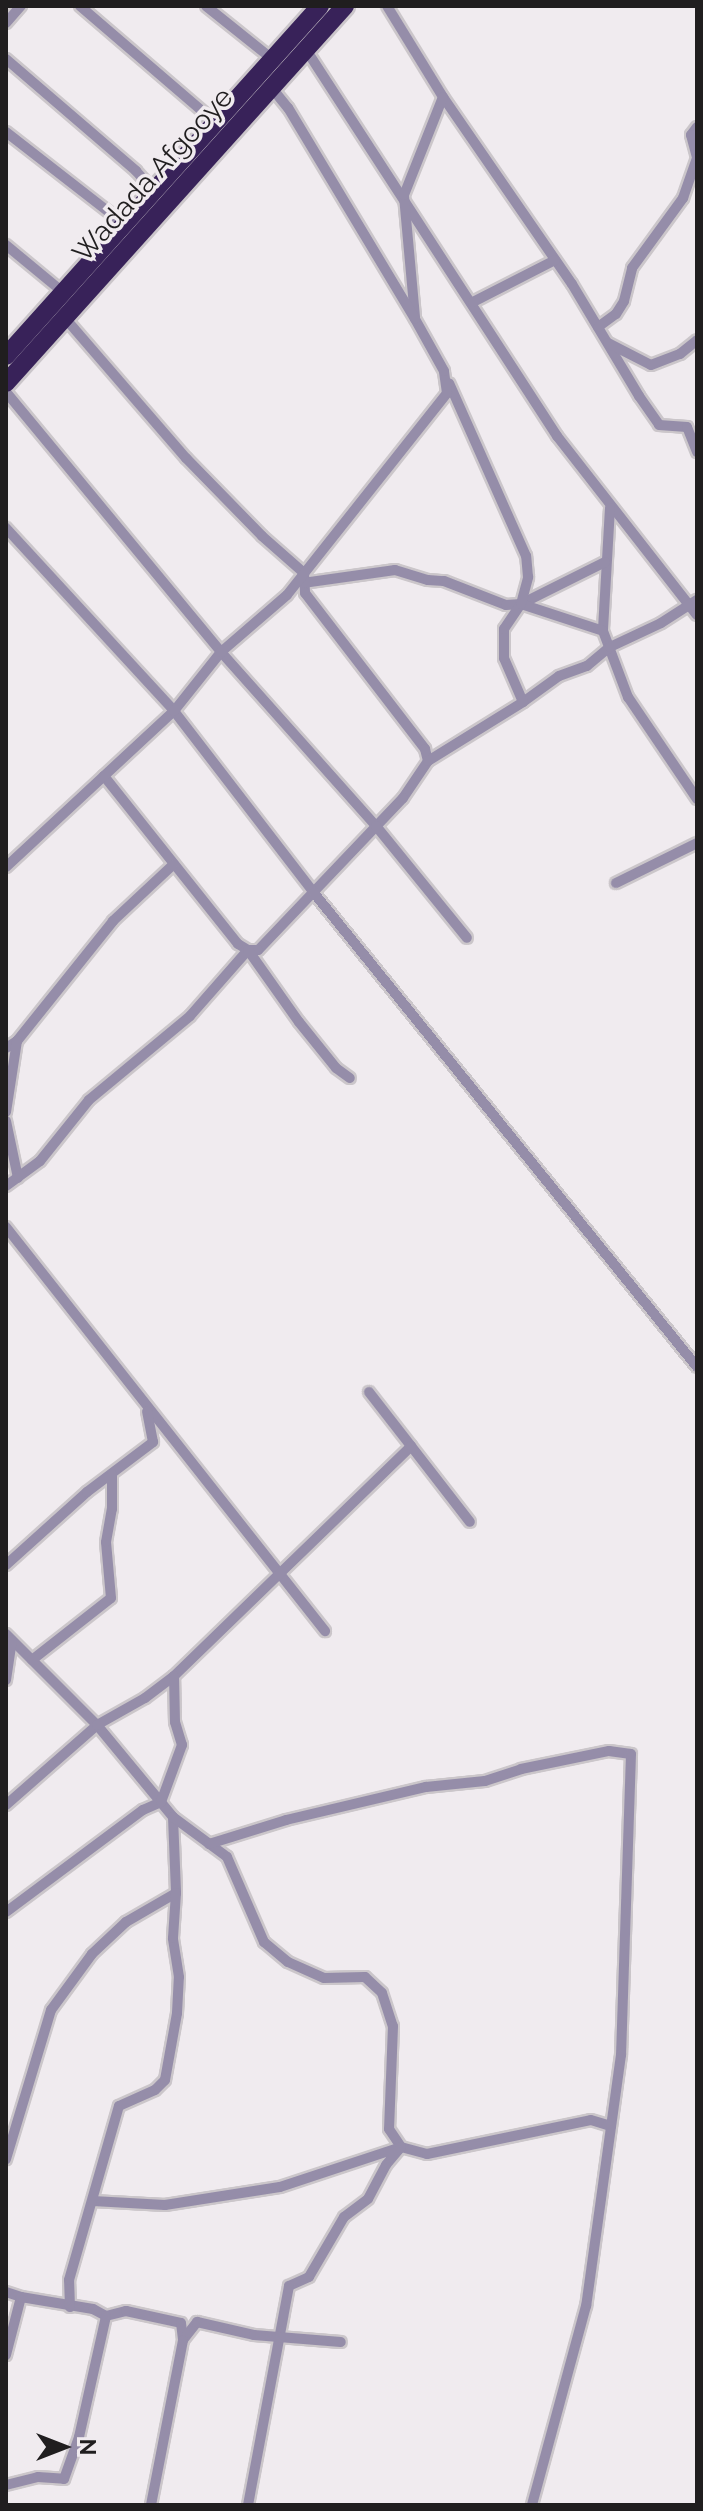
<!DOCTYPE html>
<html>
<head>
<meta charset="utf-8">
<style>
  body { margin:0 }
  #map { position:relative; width:703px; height:2511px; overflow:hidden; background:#f0ebef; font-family:Raleway,sans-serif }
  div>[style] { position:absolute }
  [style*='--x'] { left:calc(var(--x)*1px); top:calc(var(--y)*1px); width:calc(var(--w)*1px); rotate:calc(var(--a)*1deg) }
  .roads { filter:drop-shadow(2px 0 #cbc6ca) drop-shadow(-2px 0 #cbc6ca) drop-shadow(0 2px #cbc6ca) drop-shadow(0 -2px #cbc6ca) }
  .street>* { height:10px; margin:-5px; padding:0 5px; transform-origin:5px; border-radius:5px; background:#958da9 }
  .highway>* { height:18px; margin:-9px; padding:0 9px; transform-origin:9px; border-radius:9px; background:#382259 }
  span { translate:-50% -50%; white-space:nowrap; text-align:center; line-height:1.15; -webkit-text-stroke:7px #f0ebef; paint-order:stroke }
  .street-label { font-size:28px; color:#201e1f }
  .frame { position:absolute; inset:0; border:8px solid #201e1f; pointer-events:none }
  .north { position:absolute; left:24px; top:2407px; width:80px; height:80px; -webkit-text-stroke:6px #f0ebef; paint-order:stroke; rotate:90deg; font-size:22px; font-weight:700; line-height:32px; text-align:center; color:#201e1f }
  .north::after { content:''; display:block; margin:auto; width:28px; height:36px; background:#201e1f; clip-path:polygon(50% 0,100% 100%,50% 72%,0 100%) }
</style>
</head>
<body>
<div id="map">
  <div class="roads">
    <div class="street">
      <div style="--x:80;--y:6;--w:178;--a:40.7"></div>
      <div style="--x:206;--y:6;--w:83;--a:38.7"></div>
      <div style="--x:387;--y:6;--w:107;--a:58.4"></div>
      <div style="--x:443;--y:97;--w:227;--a:55.4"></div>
      <div style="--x:572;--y:284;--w:131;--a:59.1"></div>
      <div style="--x:639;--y:396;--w:35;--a:55"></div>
      <div style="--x:659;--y:425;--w:28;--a:4"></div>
      <div style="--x:687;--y:427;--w:27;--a:68"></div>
      <div style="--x:6;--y:23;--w:23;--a:-49"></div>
      <div style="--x:305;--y:48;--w:463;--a:57"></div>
      <div style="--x:557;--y:436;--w:227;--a:52"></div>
      <div style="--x:6;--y:59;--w:172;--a:40.7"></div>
      <div style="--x:136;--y:171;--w:25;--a:48"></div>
      <div style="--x:697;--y:127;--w:10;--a:127"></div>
      <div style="--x:691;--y:135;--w:24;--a:75"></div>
      <div style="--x:6;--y:132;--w:150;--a:37.9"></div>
      <div style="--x:6;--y:245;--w:75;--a:39.6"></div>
      <div style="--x:473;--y:302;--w:92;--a:-27.1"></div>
      <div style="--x:415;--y:317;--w:122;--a:-95.2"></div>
      <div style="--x:404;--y:195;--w:105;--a:-68.3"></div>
      <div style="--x:65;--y:318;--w:185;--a:49.2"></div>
      <div style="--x:186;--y:458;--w:109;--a:45.7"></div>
      <div style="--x:262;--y:536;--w:56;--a:41.4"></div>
      <div style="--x:304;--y:573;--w:20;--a:87"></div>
      <div style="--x:305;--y:593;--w:197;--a:52.4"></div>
      <div style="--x:425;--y:749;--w:12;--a:76"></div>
      <div style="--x:428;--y:761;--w:45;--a:124"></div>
      <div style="--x:403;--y:798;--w:210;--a:133.6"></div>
      <div style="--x:258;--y:950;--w:10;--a:180"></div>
      <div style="--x:248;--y:950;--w:12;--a:-149"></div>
      <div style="--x:238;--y:944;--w:215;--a:-128.6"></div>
      <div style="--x:598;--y:327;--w:22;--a:-36"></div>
      <div style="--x:616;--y:314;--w:15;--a:-58"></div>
      <div style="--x:624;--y:301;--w:34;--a:-76"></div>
      <div style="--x:632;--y:268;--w:87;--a:-53.9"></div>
      <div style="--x:683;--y:198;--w:42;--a:-70.7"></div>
      <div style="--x:608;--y:343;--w:48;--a:27.1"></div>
      <div style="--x:651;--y:365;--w:31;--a:-21"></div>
      <div style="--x:680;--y:354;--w:22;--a:-39"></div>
      <div style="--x:6;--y:392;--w:337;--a:50.4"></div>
      <div style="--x:221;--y:652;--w:233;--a:48.3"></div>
      <div style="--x:376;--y:826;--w:144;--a:50.9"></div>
      <div style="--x:610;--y:508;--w:123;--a:93.3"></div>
      <div style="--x:603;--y:631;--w:71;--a:69.3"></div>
      <div style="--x:628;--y:697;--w:123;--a:55.9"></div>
      <div style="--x:6;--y:528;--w:248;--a:47.4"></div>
      <div style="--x:174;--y:711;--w:230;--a:52.4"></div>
      <div style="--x:314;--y:893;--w:609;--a:51.06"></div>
      <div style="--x:303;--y:583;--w:93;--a:-8"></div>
      <div style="--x:395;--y:570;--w:34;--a:17"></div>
      <div style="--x:428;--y:580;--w:16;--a:4"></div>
      <div style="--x:444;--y:581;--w:66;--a:21.2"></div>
      <div style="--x:506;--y:605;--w:15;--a:-4"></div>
      <div style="--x:521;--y:604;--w:94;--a:-26.6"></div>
      <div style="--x:521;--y:604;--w:86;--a:18.2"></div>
      <div style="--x:523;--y:702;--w:44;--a:-35.8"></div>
      <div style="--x:559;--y:676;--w:30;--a:-20"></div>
      <div style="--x:587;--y:666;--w:30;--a:-40"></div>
      <div style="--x:610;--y:647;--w:56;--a:-25.2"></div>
      <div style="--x:661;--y:623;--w:43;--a:-32.6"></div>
      <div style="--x:428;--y:761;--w:112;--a:-31.8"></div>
      <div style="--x:523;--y:702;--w:48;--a:-113.4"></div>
      <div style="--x:504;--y:658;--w:29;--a:-90"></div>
      <div style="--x:504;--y:629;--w:30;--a:-56"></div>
      <div style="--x:521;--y:604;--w:28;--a:-75"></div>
      <div style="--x:528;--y:577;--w:21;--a:-95"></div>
      <div style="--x:526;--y:556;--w:189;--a:-114"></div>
      <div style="--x:6;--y:867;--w:229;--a:-42.9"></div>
      <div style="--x:174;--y:711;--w:75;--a:-51.5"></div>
      <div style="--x:221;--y:652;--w:87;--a:-40.8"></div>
      <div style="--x:287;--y:595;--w:258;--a:-51.6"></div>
      <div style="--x:447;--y:393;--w:22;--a:-98"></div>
      <div style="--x:444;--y:371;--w:60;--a:-119.1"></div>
      <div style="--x:415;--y:319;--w:246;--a:-121"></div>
      <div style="--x:288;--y:108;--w:27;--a:-129"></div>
      <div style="--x:616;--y:883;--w:90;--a:-26.3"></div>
      <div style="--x:6;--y:1048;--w:13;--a:-32"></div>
      <div style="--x:17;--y:1041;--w:154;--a:-51.3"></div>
      <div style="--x:113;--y:921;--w:83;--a:-43.1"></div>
      <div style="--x:6;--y:1112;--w:72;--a:-81.2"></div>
      <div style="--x:6;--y:1121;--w:58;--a:78.1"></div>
      <div style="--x:6;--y:1186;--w:42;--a:-36.3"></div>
      <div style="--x:40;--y:1161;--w:78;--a:-51.2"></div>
      <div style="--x:89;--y:1100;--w:131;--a:-39.7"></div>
      <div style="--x:190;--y:1016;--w:88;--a:-48.7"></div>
      <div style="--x:248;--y:950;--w:88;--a:54.7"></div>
      <div style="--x:299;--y:1022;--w:59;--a:51.2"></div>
      <div style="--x:336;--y:1068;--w:17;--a:36"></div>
      <div style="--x:6;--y:1227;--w:515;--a:51.71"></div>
      <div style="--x:369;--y:1392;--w:68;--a:52.1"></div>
      <div style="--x:6;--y:1565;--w:109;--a:-42"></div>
      <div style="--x:87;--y:1492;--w:83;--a:-37.1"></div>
      <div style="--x:153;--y:1442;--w:31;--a:-101"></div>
      <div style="--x:6;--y:1634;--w:129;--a:45"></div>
      <div style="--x:97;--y:1725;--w:119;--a:50.4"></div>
      <div style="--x:173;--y:1817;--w:76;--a:87.7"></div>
      <div style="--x:176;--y:1893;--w:58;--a:149.9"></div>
      <div style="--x:126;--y:1922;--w:47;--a:136.7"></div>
      <div style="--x:92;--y:1954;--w:69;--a:126.2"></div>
      <div style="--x:51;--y:2010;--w:156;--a:106.8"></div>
      <div style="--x:32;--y:1660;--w:100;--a:-38.1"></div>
      <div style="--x:111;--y:1598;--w:56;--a:-95.1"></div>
      <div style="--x:106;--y:1542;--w:34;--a:-80"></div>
      <div style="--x:112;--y:1509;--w:35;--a:-90"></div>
      <div style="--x:6;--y:1680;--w:40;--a:-81.5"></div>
      <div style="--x:6;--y:1805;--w:121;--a:-41.3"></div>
      <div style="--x:97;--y:1725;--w:55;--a:-29.4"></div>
      <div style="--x:145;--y:1698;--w:36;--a:-37"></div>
      <div style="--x:174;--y:1676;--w:330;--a:-44.1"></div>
      <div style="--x:411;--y:1446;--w:96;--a:52.2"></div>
      <div style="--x:173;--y:1817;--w:67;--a:36.5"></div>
      <div style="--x:227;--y:1857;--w:93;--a:66.5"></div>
      <div style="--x:264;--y:1942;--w:31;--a:40"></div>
      <div style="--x:288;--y:1962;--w:39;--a:24"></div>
      <div style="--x:324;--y:1978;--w:41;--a:-1.4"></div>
      <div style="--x:365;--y:1977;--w:23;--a:43"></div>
      <div style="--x:382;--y:1993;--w:35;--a:72"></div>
      <div style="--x:393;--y:2026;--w:103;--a:92.2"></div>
      <div style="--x:389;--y:2129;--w:22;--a:56"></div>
      <div style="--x:401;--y:2147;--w:27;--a:15"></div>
      <div style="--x:427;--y:2154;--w:167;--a:-11.7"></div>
      <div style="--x:591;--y:2120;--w:21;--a:17"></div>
      <div style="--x:209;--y:1844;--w:81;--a:-17.3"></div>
      <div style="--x:286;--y:1820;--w:144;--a:-13.3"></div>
      <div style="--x:426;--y:1787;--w:59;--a:-5.8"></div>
      <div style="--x:485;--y:1781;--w:38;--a:-18"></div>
      <div style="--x:521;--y:1769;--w:90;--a:-11.6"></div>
      <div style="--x:609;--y:1751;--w:22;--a:8"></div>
      <div style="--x:631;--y:1754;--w:301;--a:91.9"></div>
      <div style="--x:621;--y:2055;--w:253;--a:97.9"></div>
      <div style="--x:586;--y:2306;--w:206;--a:105.2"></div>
      <div style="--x:6;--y:1912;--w:171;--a:-36.7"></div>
      <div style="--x:143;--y:1810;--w:20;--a:-24"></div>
      <div style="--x:161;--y:1802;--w:61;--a:-69.8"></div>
      <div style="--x:182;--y:1745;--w:24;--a:-107"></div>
      <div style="--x:175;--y:1722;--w:46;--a:-91.2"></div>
      <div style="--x:93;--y:2201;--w:72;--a:3.2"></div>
      <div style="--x:165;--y:2205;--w:116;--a:-8.9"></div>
      <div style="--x:280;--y:2187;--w:127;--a:-18.3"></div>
      <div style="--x:401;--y:2147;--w:23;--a:130"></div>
      <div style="--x:386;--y:2165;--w:38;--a:118"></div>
      <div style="--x:368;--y:2199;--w:30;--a:143"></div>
      <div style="--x:344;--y:2217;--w:69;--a:120.3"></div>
      <div style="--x:309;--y:2277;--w:22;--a:156"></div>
      <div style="--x:289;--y:2286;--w:223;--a:100.6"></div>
      <div style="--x:6;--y:2292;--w:16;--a:18"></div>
      <div style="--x:21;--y:2297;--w:60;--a:104.5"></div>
      <div style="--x:21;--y:2297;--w:73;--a:9.5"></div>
      <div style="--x:93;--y:2309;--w:15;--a:28"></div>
      <div style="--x:106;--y:2316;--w:21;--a:-14"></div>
      <div style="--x:126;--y:2311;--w:56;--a:12.3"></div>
      <div style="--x:181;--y:2323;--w:17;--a:83"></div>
      <div style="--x:183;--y:2340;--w:23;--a:-52"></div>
      <div style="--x:197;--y:2322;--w:58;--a:12.8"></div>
      <div style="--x:254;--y:2335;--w:87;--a:4.6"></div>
      <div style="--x:70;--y:2307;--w:27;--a:-92"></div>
      <div style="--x:69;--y:2280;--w:181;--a:-74"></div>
      <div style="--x:119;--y:2106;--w:39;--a:-24"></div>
      <div style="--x:155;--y:2090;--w:14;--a:-45"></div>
      <div style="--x:165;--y:2080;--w:68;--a:-79.8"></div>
      <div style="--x:177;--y:2013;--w:36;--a:-87"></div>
      <div style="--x:179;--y:1977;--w:39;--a:-99"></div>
      <div style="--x:173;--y:1938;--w:45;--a:-86.2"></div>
      <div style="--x:6;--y:2485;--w:33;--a:-14"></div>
      <div style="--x:38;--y:2477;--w:26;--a:4"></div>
      <div style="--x:64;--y:2479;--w:45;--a:-70.3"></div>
      <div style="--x:79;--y:2437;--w:124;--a:-77.4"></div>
      <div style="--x:151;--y:2505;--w:168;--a:-79"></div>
    </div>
    <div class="highway">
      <div style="--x:6;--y:356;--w:470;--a:-48.1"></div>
      <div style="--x:6;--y:383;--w:507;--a:-48.04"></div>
    </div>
  </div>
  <div class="street-label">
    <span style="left:153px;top:175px;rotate:-48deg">Wadada Afgooye</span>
  </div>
  <div class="frame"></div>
  <div class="north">N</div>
</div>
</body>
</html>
